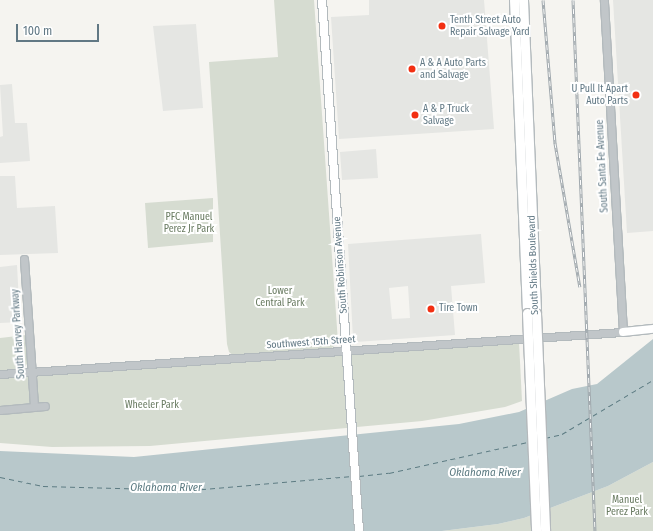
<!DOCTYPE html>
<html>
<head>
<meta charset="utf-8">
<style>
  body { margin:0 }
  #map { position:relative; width:653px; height:531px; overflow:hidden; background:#f5f4f0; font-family:"Fira Sans Condensed",sans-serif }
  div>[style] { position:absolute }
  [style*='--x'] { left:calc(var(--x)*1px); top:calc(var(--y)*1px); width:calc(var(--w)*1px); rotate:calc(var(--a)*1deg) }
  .built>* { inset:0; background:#e5e6e3 }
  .green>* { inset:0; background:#d6dcd1 }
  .water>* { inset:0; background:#b8c8cb }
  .ferry>* { height:1px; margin-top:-0.5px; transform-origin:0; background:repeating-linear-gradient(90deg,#5c7b82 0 5px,transparent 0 9px) }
  .roads { filter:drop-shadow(1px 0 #b3babd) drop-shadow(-1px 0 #b3babd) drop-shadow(0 1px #b3babd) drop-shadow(0 -1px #b3babd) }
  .tertiary>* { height:7px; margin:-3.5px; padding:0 3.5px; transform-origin:3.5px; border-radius:3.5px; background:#c1c6c9 }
  .secondary>* { height:8px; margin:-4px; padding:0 4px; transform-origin:4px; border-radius:4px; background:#fff }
  .primary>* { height:9px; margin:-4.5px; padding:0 4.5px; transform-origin:4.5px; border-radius:4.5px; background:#fff }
  .rail>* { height:3px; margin-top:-1.5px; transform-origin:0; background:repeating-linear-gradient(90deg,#fff 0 4.5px,#a1a9ae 0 9px); box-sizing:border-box; border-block:1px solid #a1a9ae }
  .bridges { filter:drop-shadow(1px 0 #b4b9bc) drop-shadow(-1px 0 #b4b9bc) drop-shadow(0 1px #b4b9bc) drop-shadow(0 -1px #b4b9bc) }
  .primary-bridge>* { height:9px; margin:-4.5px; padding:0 4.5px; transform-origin:4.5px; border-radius:4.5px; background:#fff }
  .dots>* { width:11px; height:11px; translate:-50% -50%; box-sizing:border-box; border:2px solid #fff; border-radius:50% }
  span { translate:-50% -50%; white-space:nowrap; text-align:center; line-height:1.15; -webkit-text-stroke:4px #fff; paint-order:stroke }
  .poi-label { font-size:10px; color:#617884 }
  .left { translate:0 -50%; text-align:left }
  .right { translate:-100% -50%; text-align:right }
  .street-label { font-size:10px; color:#617884 }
  .park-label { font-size:10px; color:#687a60 }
  .water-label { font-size:11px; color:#5c7b82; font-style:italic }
  .scale { position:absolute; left:16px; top:24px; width:83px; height:18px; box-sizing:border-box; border:2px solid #617884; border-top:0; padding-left:5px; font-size:12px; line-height:14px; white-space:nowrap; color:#617884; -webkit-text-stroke:3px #fff; paint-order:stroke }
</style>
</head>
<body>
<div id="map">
  <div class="built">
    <div style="clip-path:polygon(369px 0,484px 0,494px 129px,339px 139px,331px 17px,369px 15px)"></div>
    <div style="clip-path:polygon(613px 0,653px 0,653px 231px,627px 233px)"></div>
    <div style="clip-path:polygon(196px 24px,203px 108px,163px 111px,153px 26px)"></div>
    <div style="clip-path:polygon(12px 84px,15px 123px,27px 123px,30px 161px,0 163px,0 137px,3px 136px,0 85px)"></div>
    <div style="clip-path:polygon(376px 149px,378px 178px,342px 180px,340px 152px)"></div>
    <div style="clip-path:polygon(0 176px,15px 176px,17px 208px,55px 206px,58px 253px,0 255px)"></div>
    <div style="clip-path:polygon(evenodd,481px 234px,485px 283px,451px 286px,455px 335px,356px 342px,353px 339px,348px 244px,481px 234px,408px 286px,410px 318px,392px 319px,389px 288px,408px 286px)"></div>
    <div style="clip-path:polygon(17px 265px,20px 322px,0 323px,0 267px)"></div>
  </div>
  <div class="green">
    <div style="clip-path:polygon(274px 0,314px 0,338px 342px,332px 348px,234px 356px,229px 352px,227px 344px,209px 62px,278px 57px)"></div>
    <div style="clip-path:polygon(213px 198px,213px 242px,148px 248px,145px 203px)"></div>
    <div style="clip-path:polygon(26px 335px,28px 362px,22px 372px,0 374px,0 338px)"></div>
    <div style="clip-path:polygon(519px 342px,522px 401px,505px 407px,422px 421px,150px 446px,52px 447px,0 443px,0 376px)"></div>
    <div style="clip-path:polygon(653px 462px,653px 531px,442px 531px,498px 524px,524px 518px,608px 486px)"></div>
  </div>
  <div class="water">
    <div style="clip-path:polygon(653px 339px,653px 462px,608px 486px,524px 518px,498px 524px,442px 531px,0 531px,0 451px,134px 457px,459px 424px,519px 412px,572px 389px,597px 384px)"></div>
  </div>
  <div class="ferry">
    <div style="--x:545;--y:438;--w:17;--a:-13"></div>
    <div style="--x:562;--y:434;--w:106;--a:-30.7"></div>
    <div style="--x:359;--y:476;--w:30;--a:-6"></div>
    <div style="--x:389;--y:473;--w:142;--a:-12.6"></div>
    <div style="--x:0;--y:477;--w:44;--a:11.8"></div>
    <div style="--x:43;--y:486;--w:149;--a:1.5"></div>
    <div style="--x:192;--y:490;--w:161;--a:-5"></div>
  </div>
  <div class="roads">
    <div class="tertiary">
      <div style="--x:24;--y:259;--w:148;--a:86.1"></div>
      <div style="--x:0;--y:374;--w:624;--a:-3.86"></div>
      <div style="--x:623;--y:332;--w:333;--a:-93.3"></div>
      <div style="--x:0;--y:410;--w:45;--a:-5.1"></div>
    </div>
    <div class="secondary">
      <div style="--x:322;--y:0;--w:532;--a:86.01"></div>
      <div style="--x:623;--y:332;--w:30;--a:-6"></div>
    </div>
    <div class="primary">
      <div style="--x:514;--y:0;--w:313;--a:87.6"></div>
      <div style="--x:523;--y:0;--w:313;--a:87.6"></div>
    </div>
  </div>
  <div class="rail">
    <div style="--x:543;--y:0;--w:144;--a:85.2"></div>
    <div style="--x:555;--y:143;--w:146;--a:80.2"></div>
    <div style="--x:573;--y:0;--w:531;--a:87.63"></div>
  </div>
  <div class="bridges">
    <div class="primary-bridge">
      <div style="--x:527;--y:313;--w:218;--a:87.6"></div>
      <div style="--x:536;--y:313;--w:218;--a:87.6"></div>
    </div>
  </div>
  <div class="dots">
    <div style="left:442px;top:26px;background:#f22f12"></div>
    <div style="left:412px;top:69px;background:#f22f12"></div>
    <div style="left:636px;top:95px;background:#f22f12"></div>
    <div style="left:415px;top:115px;background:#f22f12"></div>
    <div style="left:431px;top:309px;background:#f22f12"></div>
  </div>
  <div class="poi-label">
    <span class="left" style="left:450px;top:26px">Tenth Street Auto<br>Repair Salvage Yard</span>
    <span class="left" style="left:420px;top:69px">A &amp; A Auto Parts<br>and Salvage</span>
    <span class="right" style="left:628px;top:95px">U Pull It Apart<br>Auto Parts</span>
    <span class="left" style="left:423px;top:115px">A &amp; P Truck<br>Salvage</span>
    <span class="left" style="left:439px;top:309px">Tire Town</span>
  </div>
  <div class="street-label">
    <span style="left:603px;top:166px;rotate:-93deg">South Santa Fe Avenue</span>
    <span style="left:341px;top:265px;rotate:-94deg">South Robinson Avenue</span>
    <span style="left:534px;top:265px;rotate:-92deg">South Shields Boulevard</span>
    <span style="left:19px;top:334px;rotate:-94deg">South Harvey Parkway</span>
    <span style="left:311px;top:343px;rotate:-4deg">Southwest 15th Street</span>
  </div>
  <div class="park-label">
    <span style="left:189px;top:223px">PFC Manuel<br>Perez Jr Park</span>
    <span style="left:280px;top:297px">Lower<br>Central Park</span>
    <span style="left:152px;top:406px">Wheeler Park</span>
    <span style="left:627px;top:506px">Manuel<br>Perez Park</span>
  </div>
  <div class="water-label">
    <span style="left:485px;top:473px">Oklahoma River</span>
    <span style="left:166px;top:488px">Oklahoma River</span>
  </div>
  <div class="scale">100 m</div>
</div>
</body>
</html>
